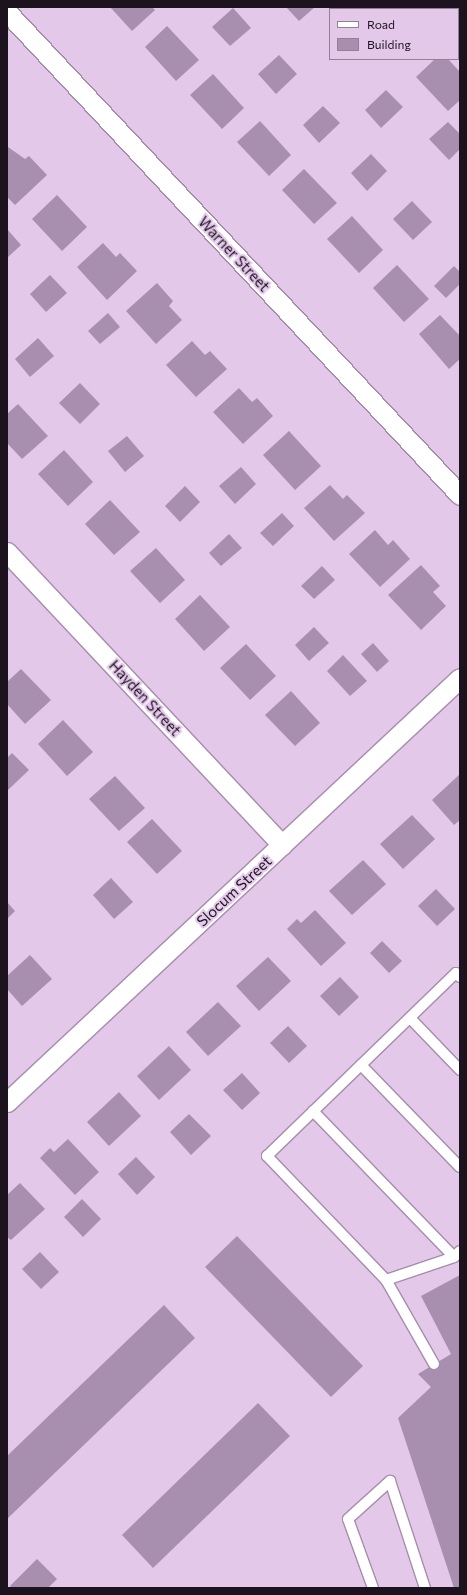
<!DOCTYPE html>
<html>
<head>
<meta charset="utf-8">
<style>
  body { margin:0 }
  #map { position:relative; width:467px; height:1595px; overflow:hidden; background:#e3c8e9; font-family:Commissioner,sans-serif }
  div>[style] { position:absolute }
  [style*='--x'] { left:calc(var(--x)*1px); top:calc(var(--y)*1px); width:calc(var(--w)*1px); rotate:calc(var(--a)*1deg) }
  .building>* { inset:0; background:#a88faf }
  .roads { filter:drop-shadow(1px 0 #a68dac) drop-shadow(-1px 0 #a68dac) drop-shadow(0 1px #a68dac) drop-shadow(0 -1px #a68dac) }
  .lane>* { height:10px; margin:-5px; padding:0 5px; transform-origin:5px; border-radius:5px; background:#fff }
  .street>* { height:19px; margin:-9.5px; padding:0 9.5px; transform-origin:9.5px; border-radius:9.5px; background:#fff }
  span { translate:-50% -50%; white-space:nowrap; text-align:center; line-height:1.15; -webkit-text-stroke:4px #e3c8e9; paint-order:stroke }
  .street-label { font-size:15px; color:#1c131f }
  .frame { position:absolute; inset:0; border:8px solid #1c131f; pointer-events:none }
  .legend { position:absolute; left:329px; top:8px; width:130px; height:52px; box-sizing:border-box; background:#e3c8e9; border:1px solid #938098; margin:0; padding:5px 7px; list-style:none; font-size:12px; color:#1c131f }
  .legend li { display:flex; align-items:center; gap:8px; height:20px }
  .legend b { width:20px; border:1px solid #938098 }
</style>
</head>
<body>
<div id="map">
  <div class="building">
    <div style="clip-path:polygon(110px 7px,152px 7px,155px 10px,132px 31px)"></div>
    <div style="clip-path:polygon(286px 7px,315px 7px,299px 21px)"></div>
    <div style="clip-path:polygon(392px 7px,411px 7px,413px 9px,389px 9px)"></div>
    <div style="clip-path:polygon(233px 8px,251px 28px,230px 46px,212px 27px)"></div>
    <div style="clip-path:polygon(167px 26px,199px 60px,176px 81px,145px 47px)"></div>
    <div style="clip-path:polygon(279px 55px,297px 74px,276px 94px,258px 74px)"></div>
    <div style="clip-path:polygon(435px 59px,448px 59px,460px 72px,460px 100px,448px 111px,416px 77px)"></div>
    <div style="clip-path:polygon(213px 74px,244px 108px,222px 129px,190px 95px)"></div>
    <div style="clip-path:polygon(386px 90px,403px 107px,381px 128px,365px 110px)"></div>
    <div style="clip-path:polygon(323px 106px,340px 123px,319px 143px,303px 125px)"></div>
    <div style="clip-path:polygon(260px 121px,291px 155px,269px 176px,237px 142px)"></div>
    <div style="clip-path:polygon(448px 122px,460px 134px,460px 149px,449px 160px,429px 139px)"></div>
    <div style="clip-path:polygon(8px 147px,25px 159px,29px 156px,47px 175px,15px 205px,7px 197px)"></div>
    <div style="clip-path:polygon(371px 154px,387px 171px,367px 191px,351px 173px)"></div>
    <div style="clip-path:polygon(304px 169px,337px 203px,314px 224px,282px 190px)"></div>
    <div style="clip-path:polygon(57px 195px,87px 227px,62px 251px,32px 219px)"></div>
    <div style="clip-path:polygon(412px 201px,432px 222px,413px 240px,393px 219px)"></div>
    <div style="clip-path:polygon(352px 216px,383px 250px,359px 273px,327px 239px)"></div>
    <div style="clip-path:polygon(7px 229px,21px 245px,7px 258px)"></div>
    <div style="clip-path:polygon(103px 243px,116px 257px,120px 253px,137px 271px,107px 300px,77px 267px)"></div>
    <div style="clip-path:polygon(397px 265px,429px 299px,404px 322px,373px 288px)"></div>
    <div style="clip-path:polygon(454px 266px,460px 272px,460px 284px,446px 298px,434px 286px)"></div>
    <div style="clip-path:polygon(50px 275px,67px 293px,46px 312px,30px 294px)"></div>
    <div style="clip-path:polygon(157px 283px,173px 301px,169px 306px,182px 320px,156px 344px,126px 311px)"></div>
    <div style="clip-path:polygon(108px 313px,120px 327px,100px 344px,88px 331px)"></div>
    <div style="clip-path:polygon(440px 315px,460px 336px,460px 359px,449px 369px,419px 334px)"></div>
    <div style="clip-path:polygon(38px 338px,54px 356px,30px 377px,15px 359px)"></div>
    <div style="clip-path:polygon(192px 341px,205px 355px,210px 351px,227px 369px,196px 397px,166px 365px)"></div>
    <div style="clip-path:polygon(80px 383px,100px 404px,80px 424px,59px 403px)"></div>
    <div style="clip-path:polygon(239px 388px,252px 402px,257px 398px,273px 416px,243px 444px,213px 412px)"></div>
    <div style="clip-path:polygon(18px 404px,48px 436px,22px 459px,7px 443px,7px 414px)"></div>
    <div style="clip-path:polygon(289px 431px,321px 466px,295px 490px,263px 455px)"></div>
    <div style="clip-path:polygon(127px 436px,144px 456px,125px 472px,108px 451px)"></div>
    <div style="clip-path:polygon(64px 450px,93px 482px,68px 506px,38px 474px)"></div>
    <div style="clip-path:polygon(241px 467px,256px 484px,235px 504px,219px 486px)"></div>
    <div style="clip-path:polygon(330px 485px,343px 499px,347px 495px,365px 513px,334px 541px,304px 508px)"></div>
    <div style="clip-path:polygon(185px 486px,200px 502px,180px 522px,165px 506px)"></div>
    <div style="clip-path:polygon(110px 500px,140px 532px,114px 555px,85px 524px)"></div>
    <div style="clip-path:polygon(282px 513px,294px 526px,273px 546px,260px 533px)"></div>
    <div style="clip-path:polygon(375px 530px,388px 545px,393px 540px,410px 559px,380px 587px,349px 554px)"></div>
    <div style="clip-path:polygon(229px 534px,242px 548px,221px 566px,209px 553px)"></div>
    <div style="clip-path:polygon(156px 548px,185px 580px,160px 603px,130px 571px)"></div>
    <div style="clip-path:polygon(421px 565px,440px 586px,433px 592px,446px 606px,421px 630px,388px 595px)"></div>
    <div style="clip-path:polygon(322px 566px,335px 580px,314px 599px,301px 586px)"></div>
    <div style="clip-path:polygon(200px 595px,230px 627px,204px 651px,175px 619px)"></div>
    <div style="clip-path:polygon(314px 627px,329px 643px,309px 661px,295px 645px)"></div>
    <div style="clip-path:polygon(373px 643px,389px 661px,377px 672px,361px 654px)"></div>
    <div style="clip-path:polygon(246px 644px,276px 676px,250px 700px,220px 668px)"></div>
    <div style="clip-path:polygon(343px 655px,367px 681px,350px 696px,327px 671px)"></div>
    <div style="clip-path:polygon(21px 669px,51px 700px,25px 724px,7px 704px,7px 682px)"></div>
    <div style="clip-path:polygon(291px 691px,320px 723px,295px 746px,265px 715px)"></div>
    <div style="clip-path:polygon(63px 720px,93px 752px,67px 776px,38px 744px)"></div>
    <div style="clip-path:polygon(12px 753px,29px 770px,8px 790px,7px 758px)"></div>
    <div style="clip-path:polygon(460px 774px,460px 820px,454px 825px,432px 800px)"></div>
    <div style="clip-path:polygon(115px 776px,145px 808px,119px 831px,89px 799px)"></div>
    <div style="clip-path:polygon(412px 815px,435px 839px,403px 869px,380px 844px)"></div>
    <div style="clip-path:polygon(152px 819px,182px 851px,157px 874px,127px 842px)"></div>
    <div style="clip-path:polygon(363px 860px,386px 884px,352px 915px,329px 891px)"></div>
    <div style="clip-path:polygon(111px 878px,133px 902px,114px 919px,93px 895px)"></div>
    <div style="clip-path:polygon(436px 889px,455px 909px,437px 926px,418px 906px)"></div>
    <div style="clip-path:polygon(7px 902px,15px 911px,7px 919px)"></div>
    <div style="clip-path:polygon(315px 910px,346px 943px,321px 966px,287px 929px,297px 919px,301px 923px)"></div>
    <div style="clip-path:polygon(382px 941px,402px 961px,389px 973px,370px 953px)"></div>
    <div style="clip-path:polygon(30px 955px,52px 979px,22px 1006px,7px 989px,7px 976px)"></div>
    <div style="clip-path:polygon(268px 957px,291px 981px,259px 1011px,236px 986px)"></div>
    <div style="clip-path:polygon(340px 977px,359px 997px,339px 1016px,320px 996px)"></div>
    <div style="clip-path:polygon(218px 1002px,241px 1026px,208px 1056px,186px 1032px)"></div>
    <div style="clip-path:polygon(288px 1026px,307px 1046px,289px 1063px,270px 1043px)"></div>
    <div style="clip-path:polygon(169px 1046px,191px 1070px,159px 1100px,137px 1076px)"></div>
    <div style="clip-path:polygon(242px 1073px,260px 1093px,242px 1110px,223px 1090px)"></div>
    <div style="clip-path:polygon(119px 1092px,141px 1116px,109px 1146px,87px 1122px)"></div>
    <div style="clip-path:polygon(189px 1114px,211px 1136px,191px 1155px,170px 1132px)"></div>
    <div style="clip-path:polygon(68px 1139px,99px 1172px,75px 1195px,40px 1158px,50px 1148px,54px 1152px)"></div>
    <div style="clip-path:polygon(136px 1157px,155px 1177px,137px 1195px,118px 1174px)"></div>
    <div style="clip-path:polygon(20px 1183px,45px 1209px,11px 1240px,7px 1237px,7px 1195px)"></div>
    <div style="clip-path:polygon(82px 1199px,101px 1219px,83px 1237px,64px 1217px)"></div>
    <div style="clip-path:polygon(237px 1236px,363px 1366px,331px 1397px,205px 1267px)"></div>
    <div style="clip-path:polygon(40px 1252px,59px 1272px,41px 1289px,22px 1269px)"></div>
    <div style="clip-path:polygon(460px 1275px,460px 1588px,454px 1588px,398px 1418px,431px 1387px,418px 1374px,451px 1354px,421px 1296px)"></div>
    <div style="clip-path:polygon(164px 1305px,195px 1338px,7px 1519px,7px 1456px)"></div>
    <div style="clip-path:polygon(258px 1403px,290px 1436px,153px 1568px,122px 1535px)"></div>
    <div style="clip-path:polygon(37px 1559px,57px 1579px,48px 1588px,12px 1588px,10px 1586px)"></div>
  </div>
  <div class="roads">
    <div class="lane">
      <div style="--x:410;--y:1018;--w:72;--a:46.1"></div>
      <div style="--x:361;--y:1065;--w:142;--a:45.9"></div>
      <div style="--x:313;--y:1111;--w:203;--a:46"></div>
      <div style="--x:386;--y:1280;--w:72;--a:-18.7"></div>
      <div style="--x:454;--y:1257;--w:8;--a:-45"></div>
      <div style="--x:434;--y:1364;--w:97;--a:-119.7"></div>
      <div style="--x:386;--y:1280;--w:172;--a:-133.8"></div>
      <div style="--x:267;--y:1156;--w:263;--a:-44.1"></div>
      <div style="--x:456;--y:973;--w:6;--a:45"></div>
      <div style="--x:373;--y:1588;--w:73;--a:-109.9"></div>
      <div style="--x:348;--y:1519;--w:57;--a:-42.1"></div>
      <div style="--x:390;--y:1481;--w:113;--a:71.9"></div>
    </div>
    <div class="street">
      <div style="--x:7;--y:12;--w:662;--a:46.84"></div>
      <div style="--x:7;--y:552;--w:402;--a:46.8"></div>
      <div style="--x:7;--y:1102;--w:620;--a:-43.11"></div>
    </div>
  </div>
  <div class="street-label">
    <span style="left:234px;top:254px;rotate:47deg">Warner Street</span>
    <span style="left:145px;top:698px;rotate:47deg">Hayden Street</span>
    <span style="left:234px;top:891px;rotate:-43deg">Slocum Street</span>
  </div>
  <div class="frame"></div>
  <ul class="legend">
  <li><b style="height:5px;background:#fff"></b>Road</li>
  <li><b style="height:11px;background:#a88faf"></b>Building</li>
  </ul>
</div>
</body>
</html>
